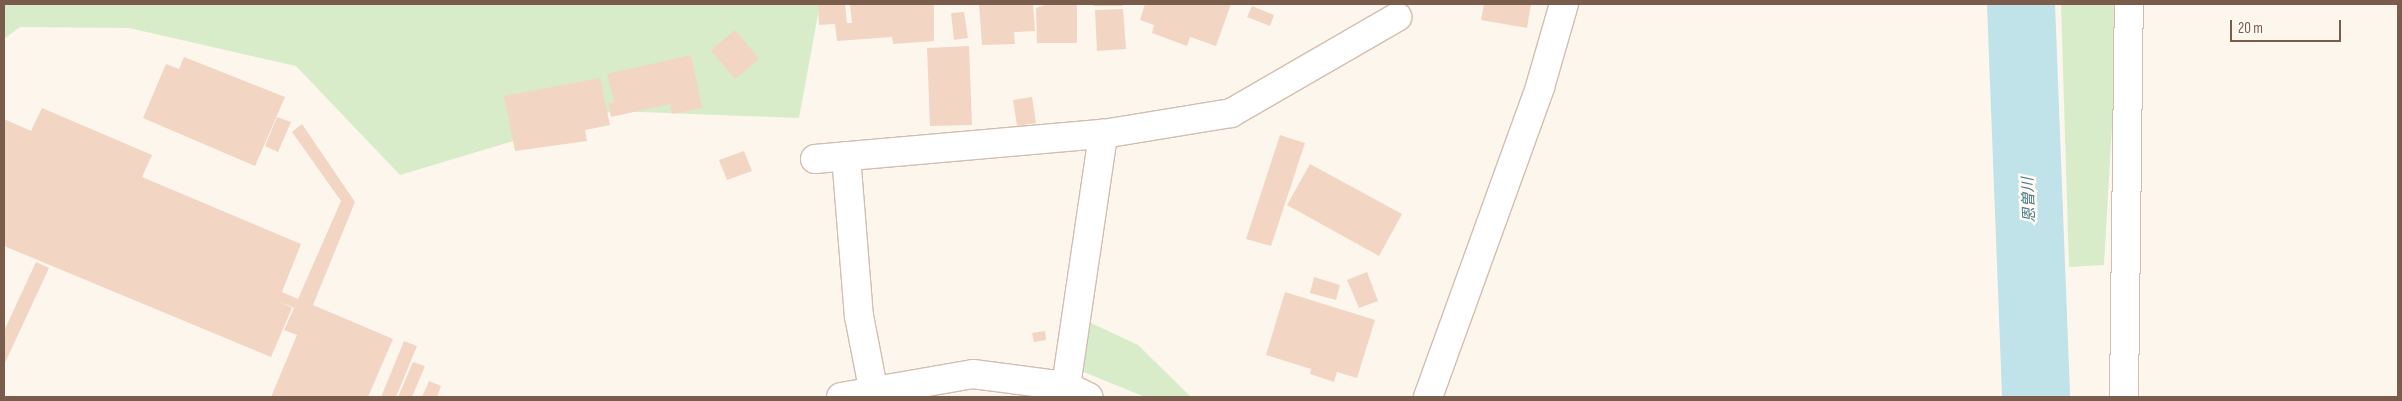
<!DOCTYPE html>
<html>
<head>
<meta charset="utf-8">
<style>
  body { margin:0 }
  #map { position:relative; width:2402px; height:401px; overflow:hidden; background:#fdf6ec; font-family:"Sofia Sans Condensed","Noto Sans JP",sans-serif }
  div>[style] { position:absolute }
  [style*='--x'] { left:calc(var(--x)*1px); top:calc(var(--y)*1px); width:calc(var(--w)*1px); rotate:calc(var(--a)*1deg) }
  .green>* { inset:0; background:#d8ecc9 }
  .river>* { height:68px; margin:-34px; padding:0 34px; transform-origin:34px; border-radius:34px; background:#bfe3e8 }
  .building>* { inset:0; background:#f3d5c3 }
  .roads { filter:drop-shadow(1px 0 #d1beb0) drop-shadow(-1px 0 #d1beb0) drop-shadow(0 1px #d1beb0) drop-shadow(0 -1px #d1beb0) }
  .street>* { height:28px; margin:-14px; padding:0 14px; transform-origin:14px; border-radius:14px; background:#fff }
  .secondary>* { height:28px; margin:-14px; padding:0 14px; transform-origin:14px; border-radius:14px; background:#fff }
  span { translate:-50% -50%; white-space:nowrap; text-align:center; line-height:1.15; -webkit-text-stroke:5px #fffaf3; paint-order:stroke }
  .water-label { font-size:15px; color:#437c86; font-style:italic }
  .frame { position:absolute; inset:0; border:5px solid #7a5c4d; pointer-events:none }
  .scale { position:absolute; left:2230px; top:20px; width:111px; height:22px; box-sizing:border-box; border:2px solid #7a5c4d; border-top:0; padding-left:6px; font-size:15px; line-height:18px; white-space:nowrap; color:#7a5c4d; -webkit-text-stroke:4px #fffaf3; paint-order:stroke }
</style>
</head>
<body>
<div id="map">
  <div class="green">
    <div style="clip-path:polygon(4px 4px,820px 4px,799px 118px,614px 111px,400px 175px,296px 66px,129px 28px,20px 27px,4px 39px)"></div>
    <div style="clip-path:polygon(2061px 4px,2119px 4px,2104px 265px,2069px 267px)"></div>
    <div style="clip-path:polygon(1089px 322px,1138px 345px,1191px 397px,1145px 397px,1079px 370px)"></div>
  </div>
  <div class="river">
    <div style="--x:2021;--y:4;--w:393;--a:87.8"></div>
  </div>
  <div class="building">
    <div style="clip-path:polygon(818px 4px,845px 4px,847px 23px,852px 23px,850px 4px,934px 4px,934px 41px,893px 44px,892px 37px,837px 41px,835px 24px,819px 25px)"></div>
    <div style="clip-path:polygon(979px 4px,1033px 4px,1035px 31px,1014px 32px,1015px 44px,982px 45px)"></div>
    <div style="clip-path:polygon(1048px 4px,1077px 4px,1077px 43px,1037px 43px,1036px 8px)"></div>
    <div style="clip-path:polygon(1093px 4px,1123px 4px,1123px 6px,1093px 6px)"></div>
    <div style="clip-path:polygon(1145px 4px,1231px 4px,1216px 46px,1190px 37px,1187px 46px,1152px 33px,1154px 25px,1140px 20px)"></div>
    <div style="clip-path:polygon(1484px 4px,1531px 4px,1527px 28px,1481px 20px)"></div>
    <div style="clip-path:polygon(1252px 6px,1274px 15px,1270px 26px,1247px 17px)"></div>
    <div style="clip-path:polygon(1123px 9px,1126px 49px,1097px 51px,1095px 10px)"></div>
    <div style="clip-path:polygon(964px 12px,968px 38px,954px 40px,951px 13px)"></div>
    <div style="clip-path:polygon(735px 30px,759px 59px,735px 79px,711px 50px)"></div>
    <div style="clip-path:polygon(969px 46px,972px 125px,930px 126px,927px 48px)"></div>
    <div style="clip-path:polygon(691px 55px,702px 108px,672px 114px,670px 104px,611px 117px,608px 103px,614px 102px,607px 74px)"></div>
    <div style="clip-path:polygon(184px 57px,285px 97px,255px 166px,143px 118px,166px 64px,179px 69px)"></div>
    <div style="clip-path:polygon(600px 78px,610px 125px,585px 130px,587px 141px,515px 151px,504px 96px)"></div>
    <div style="clip-path:polygon(1032px 97px,1036px 123px,1017px 126px,1013px 100px)"></div>
    <div style="clip-path:polygon(42px 108px,152px 155px,142px 177px,301px 244px,282px 292px,298px 299px,341px 201px,292px 132px,302px 124px,355px 202px,313px 305px,393px 339px,368px 397px,271px 397px,297px 335px,284px 330px,294px 308px,278px 301px,292px 308px,271px 357px,4px 246px,4px 119px,31px 131px)"></div>
    <div style="clip-path:polygon(277px 117px,291px 122px,278px 152px,265px 146px)"></div>
    <div style="clip-path:polygon(1280px 135px,1305px 143px,1271px 246px,1246px 239px)"></div>
    <div style="clip-path:polygon(744px 151px,752px 171px,727px 180px,719px 160px)"></div>
    <div style="clip-path:polygon(1310px 164px,1402px 214px,1379px 256px,1287px 205px)"></div>
    <div style="clip-path:polygon(36px 262px,49px 268px,4px 365px,4px 331px)"></div>
    <div style="clip-path:polygon(1367px 272px,1378px 301px,1359px 308px,1347px 280px)"></div>
    <div style="clip-path:polygon(1314px 277px,1340px 285px,1336px 300px,1310px 293px)"></div>
    <div style="clip-path:polygon(1285px 292px,1375px 320px,1357px 378px,1337px 372px,1334px 382px,1310px 374px,1311px 369px,1266px 355px)"></div>
    <div style="clip-path:polygon(1045px 331px,1046px 340px,1034px 342px,1032px 333px)"></div>
    <div style="clip-path:polygon(404px 341px,417px 346px,396px 397px,381px 397px)"></div>
    <div style="clip-path:polygon(413px 362px,425px 366px,412px 397px,398px 397px)"></div>
    <div style="clip-path:polygon(429px 381px,441px 386px,437px 397px,422px 397px)"></div>
  </div>
  <div class="roads">
    <div class="street">
      <div style="--x:846;--y:156;--w:161;--a:85.4"></div>
      <div style="--x:859;--y:316;--w:73;--a:79"></div>
      <div style="--x:815;--y:159;--w:289;--a:-5"></div>
      <div style="--x:1103;--y:134;--w:130;--a:-9.3"></div>
      <div style="--x:1231;--y:113;--w:192;--a:-30"></div>
      <div style="--x:1066;--y:386;--w:255;--a:-81.6"></div>
    </div>
    <div class="secondary">
      <div style="--x:841;--y:397;--w:134;--a:-9.9"></div>
      <div style="--x:973;--y:374;--w:94;--a:7.4"></div>
      <div style="--x:1066;--y:386;--w:25;--a:26"></div>
      <div style="--x:1428;--y:397;--w:330;--a:-70.1"></div>
      <div style="--x:1540;--y:87;--w:86;--a:-73.9"></div>
      <div style="--x:2124;--y:397;--w:393;--a:-89.3"></div>
    </div>
  </div>
  <div class="water-label">
    <span style="left:2029px;top:200px;rotate:-92deg">恩曽川</span>
  </div>
  <div class="frame"></div>
  <div class="scale">20 m</div>
</div>
</body>
</html>
